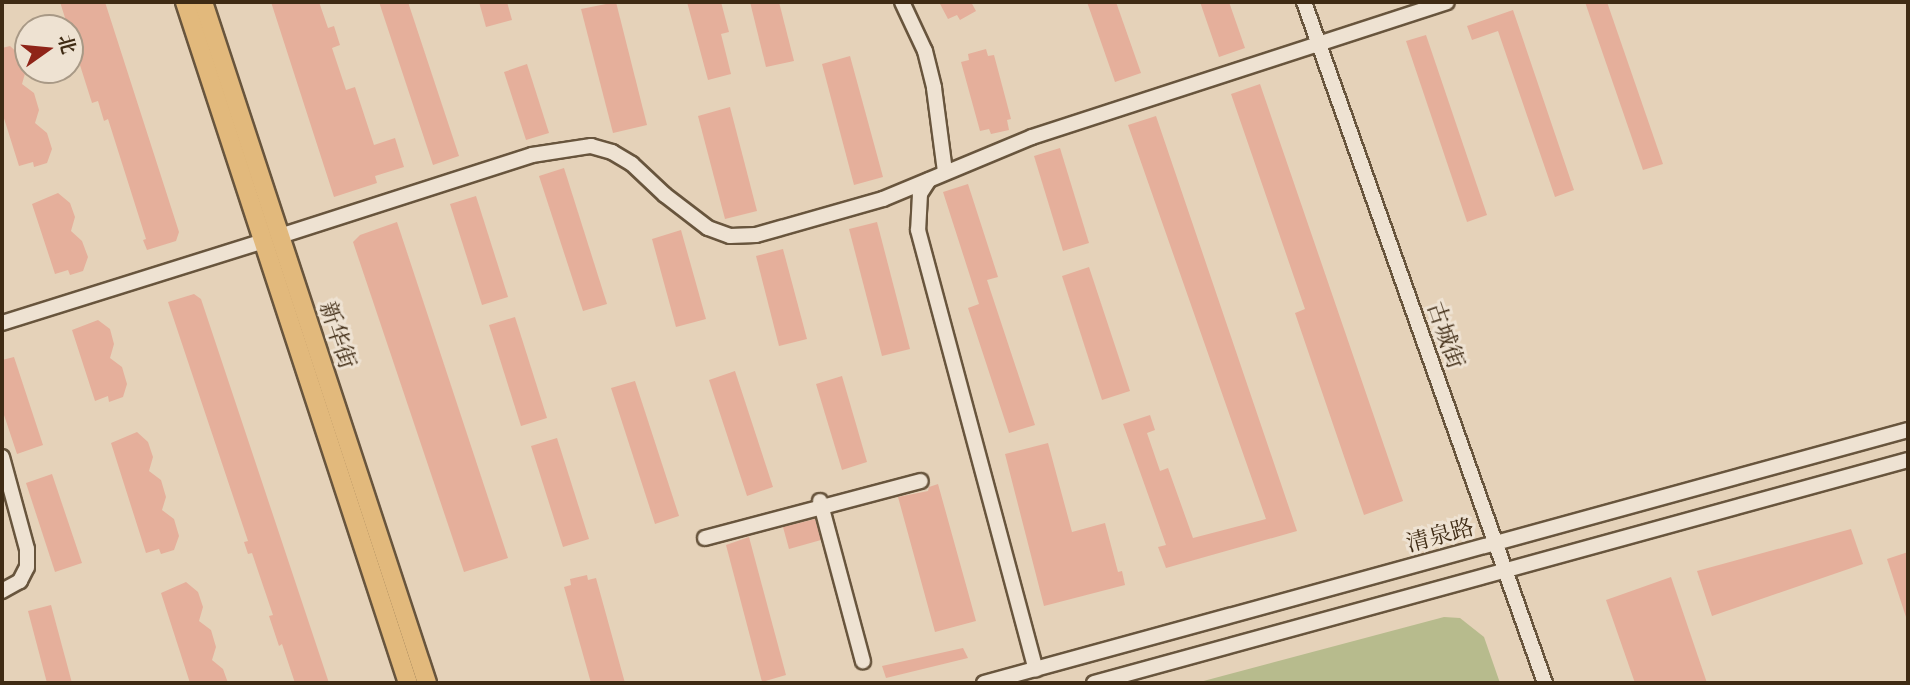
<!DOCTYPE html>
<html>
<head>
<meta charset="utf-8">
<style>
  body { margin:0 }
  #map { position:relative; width:1910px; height:685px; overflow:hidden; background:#e5d2b9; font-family:"Gentium Book Plus","Noto Serif SC",serif }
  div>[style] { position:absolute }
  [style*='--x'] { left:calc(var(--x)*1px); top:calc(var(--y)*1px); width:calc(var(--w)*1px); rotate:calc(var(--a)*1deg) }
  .green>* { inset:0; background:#b7bb8d }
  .building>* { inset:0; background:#e5af9b }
  .roads { filter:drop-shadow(2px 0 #68553d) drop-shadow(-2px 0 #68553d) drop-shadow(0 2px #68553d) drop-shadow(0 -2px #68553d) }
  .minor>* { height:14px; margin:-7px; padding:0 7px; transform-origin:7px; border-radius:7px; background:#eee2d2 }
  .major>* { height:18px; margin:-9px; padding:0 9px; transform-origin:9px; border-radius:9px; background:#e2b97c }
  span { translate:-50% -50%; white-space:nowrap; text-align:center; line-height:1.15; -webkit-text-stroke:6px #eee2d2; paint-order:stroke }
  .street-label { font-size:23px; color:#3f2b14 }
  .frame { position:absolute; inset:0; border:4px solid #3f2b14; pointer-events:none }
  .north { position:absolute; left:14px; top:14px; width:70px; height:70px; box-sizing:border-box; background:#eee2d2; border:2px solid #a89986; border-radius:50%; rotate:75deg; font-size:19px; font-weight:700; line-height:28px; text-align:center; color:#3f2b14 }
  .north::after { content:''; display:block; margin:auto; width:24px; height:32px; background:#8f2418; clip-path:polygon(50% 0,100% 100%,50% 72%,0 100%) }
</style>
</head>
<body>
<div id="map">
  <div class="green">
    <div style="clip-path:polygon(1444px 617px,1460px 618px,1484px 637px,1500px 683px,1196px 683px)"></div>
  </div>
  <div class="building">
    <div style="clip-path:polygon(60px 2px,105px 2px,179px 232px,176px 241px,147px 250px,143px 240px,146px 239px,108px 119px,104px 121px,98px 101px,92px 103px)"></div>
    <div style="clip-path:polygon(271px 2px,319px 2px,328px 28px,334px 26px,340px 45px,332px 48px,346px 90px,355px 87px,374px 145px,395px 138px,404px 167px,375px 176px,377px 183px,334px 197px)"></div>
    <div style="clip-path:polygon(379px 2px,408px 2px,459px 156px,433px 165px)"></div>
    <div style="clip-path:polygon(479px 2px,507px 2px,512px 20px,486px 27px)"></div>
    <div style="clip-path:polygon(616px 2px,647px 125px,613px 133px,581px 9px)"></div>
    <div style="clip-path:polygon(687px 2px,721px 2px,729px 32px,721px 34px,731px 74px,708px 80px)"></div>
    <div style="clip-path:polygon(750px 2px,779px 2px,794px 61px,766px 67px)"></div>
    <div style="clip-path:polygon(939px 2px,971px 2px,976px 11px,960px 20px,957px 15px,948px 19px)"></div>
    <div style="clip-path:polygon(1087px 2px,1116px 2px,1141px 73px,1115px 82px)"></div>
    <div style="clip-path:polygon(1200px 2px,1229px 2px,1245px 48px,1219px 57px)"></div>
    <div style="clip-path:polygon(1585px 2px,1607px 2px,1663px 164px,1643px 170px)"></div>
    <div style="clip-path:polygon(1513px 10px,1574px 190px,1555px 197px,1498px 31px,1472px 40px,1467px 26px)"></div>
    <div style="clip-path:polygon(1426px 35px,1487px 215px,1467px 222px,1406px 41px)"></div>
    <div style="clip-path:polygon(10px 46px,21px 56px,26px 70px,22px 84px,34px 93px,39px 110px,35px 123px,47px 133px,52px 149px,47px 163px,34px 167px,33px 162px,19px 166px,2px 112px,2px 48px)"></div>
    <div style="clip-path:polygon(986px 49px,988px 56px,994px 55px,1011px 119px,1007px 120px,1009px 130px,991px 134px,989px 129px,980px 131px,961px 62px,969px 60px,968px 54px)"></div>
    <div style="clip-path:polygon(850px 56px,883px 177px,854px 185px,822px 64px)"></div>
    <div style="clip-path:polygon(527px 64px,549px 133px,526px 140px,504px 72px)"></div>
    <div style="clip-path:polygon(1260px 84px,1403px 501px,1364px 515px,1295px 313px,1305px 309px,1231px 94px)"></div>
    <div style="clip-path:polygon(730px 107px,757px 211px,725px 219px,698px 116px)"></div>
    <div style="clip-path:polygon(1156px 116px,1297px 531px,1166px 568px,1158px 547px,1166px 545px,1123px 424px,1150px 415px,1155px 430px,1147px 433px,1160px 471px,1168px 468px,1193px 538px,1266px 519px,1128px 125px)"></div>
    <div style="clip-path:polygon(1060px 148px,1089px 243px,1063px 251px,1034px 156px)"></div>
    <div style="clip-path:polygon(564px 168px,607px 304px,583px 311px,539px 176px)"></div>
    <div style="clip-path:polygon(968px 184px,998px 277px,987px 280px,1035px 425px,1009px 433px,968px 308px,979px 304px,943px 192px)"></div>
    <div style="clip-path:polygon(58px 193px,70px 203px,75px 217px,71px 231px,82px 241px,88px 257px,83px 271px,70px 275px,68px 270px,55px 274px,32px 204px)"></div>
    <div style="clip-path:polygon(476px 196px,508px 297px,482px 305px,450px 204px)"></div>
    <div style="clip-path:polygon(397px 222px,508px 558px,464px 572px,353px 242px,360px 235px)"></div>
    <div style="clip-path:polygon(877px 222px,910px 349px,882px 356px,849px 229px)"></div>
    <div style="clip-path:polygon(681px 230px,706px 319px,676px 327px,652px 239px)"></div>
    <div style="clip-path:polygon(783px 249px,807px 339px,779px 346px,756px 256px)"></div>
    <div style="clip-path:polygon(1089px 267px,1130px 391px,1102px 400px,1062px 276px)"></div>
    <div style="clip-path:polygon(194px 294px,201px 299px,329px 683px,295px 683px,282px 644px,279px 646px,269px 616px,273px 615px,252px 553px,248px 554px,244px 542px,248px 541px,168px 302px)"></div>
    <div style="clip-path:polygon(515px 317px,547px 418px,521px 426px,489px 325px)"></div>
    <div style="clip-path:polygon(98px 320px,110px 329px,114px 344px,110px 358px,122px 367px,127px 384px,123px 397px,109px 402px,108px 396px,95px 401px,72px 330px)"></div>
    <div style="clip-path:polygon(14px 357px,43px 445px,17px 454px,2px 409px,2px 360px)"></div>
    <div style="clip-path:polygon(735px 371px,773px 487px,747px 496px,709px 380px)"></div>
    <div style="clip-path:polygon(842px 376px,867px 462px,842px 470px,816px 384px)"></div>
    <div style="clip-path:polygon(635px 381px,679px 516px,655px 524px,611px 388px)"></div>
    <div style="clip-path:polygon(137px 432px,148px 442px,153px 457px,149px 471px,161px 480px,166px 497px,162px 510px,174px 519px,179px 536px,174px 550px,161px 554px,159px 549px,146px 553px,111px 443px)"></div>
    <div style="clip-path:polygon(557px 438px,589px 539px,563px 547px,531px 446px)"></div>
    <div style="clip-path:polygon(1048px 443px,1072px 532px,1105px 523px,1118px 572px,1122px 571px,1125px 585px,1044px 606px,1005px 454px)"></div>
    <div style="clip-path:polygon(52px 474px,82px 563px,55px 572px,26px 483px)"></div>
    <div style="clip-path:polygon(938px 484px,976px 621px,935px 632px,898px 497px,928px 491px,929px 487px)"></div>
    <div style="clip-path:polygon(815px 519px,821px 540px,789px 549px,783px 527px)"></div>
    <div style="clip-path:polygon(1851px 529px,1863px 564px,1712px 616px,1697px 571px)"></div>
    <div style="clip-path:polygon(749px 537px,786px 675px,762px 682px,726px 545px)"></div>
    <div style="clip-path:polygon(1908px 552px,1908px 617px,1906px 617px,1887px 559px)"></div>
    <div style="clip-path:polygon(587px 575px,588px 580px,596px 578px,625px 683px,591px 683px,564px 587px,571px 585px,570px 579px)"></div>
    <div style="clip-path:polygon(1671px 577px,1707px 683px,1635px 683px,1606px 600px)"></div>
    <div style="clip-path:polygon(186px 582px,198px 592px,203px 607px,199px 621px,211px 630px,216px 647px,212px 660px,223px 669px,228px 683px,190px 683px,161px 593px)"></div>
    <div style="clip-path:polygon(51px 605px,72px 683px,47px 683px,28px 611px)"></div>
    <div style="clip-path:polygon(963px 648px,968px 658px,886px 678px,882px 666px)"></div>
  </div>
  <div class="roads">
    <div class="minor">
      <div style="--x:902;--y:2;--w:54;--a:64.9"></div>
      <div style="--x:925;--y:51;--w:38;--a:76"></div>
      <div style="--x:934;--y:88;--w:85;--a:82.5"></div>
      <div style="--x:1304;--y:2;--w:722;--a:70.51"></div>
      <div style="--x:929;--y:180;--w:17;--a:123"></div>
      <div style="--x:920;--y:194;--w:36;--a:93"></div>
      <div style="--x:918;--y:230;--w:455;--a:75"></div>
      <div style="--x:280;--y:236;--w:265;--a:-17.8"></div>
      <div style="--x:532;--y:155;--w:60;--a:-8.7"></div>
      <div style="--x:591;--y:146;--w:22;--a:16"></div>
      <div style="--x:612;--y:152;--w:23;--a:31"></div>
      <div style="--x:632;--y:164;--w:45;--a:43.2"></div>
      <div style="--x:665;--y:195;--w:54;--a:37.5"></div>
      <div style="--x:708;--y:228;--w:23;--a:20"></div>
      <div style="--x:730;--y:236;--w:26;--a:-2"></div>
      <div style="--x:756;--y:235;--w:132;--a:-15.8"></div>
      <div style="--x:883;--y:199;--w:161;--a:-22.6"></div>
      <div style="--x:1032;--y:137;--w:436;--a:-18"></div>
      <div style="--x:2;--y:323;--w:274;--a:-17.4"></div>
      <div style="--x:2;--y:457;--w:95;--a:74.8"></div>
      <div style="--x:27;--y:549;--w:18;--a:90"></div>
      <div style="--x:27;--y:567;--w:16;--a:117"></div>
      <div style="--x:20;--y:581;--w:21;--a:151"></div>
      <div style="--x:820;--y:501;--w:166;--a:75"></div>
      <div style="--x:705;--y:538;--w:223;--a:-14.8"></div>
      <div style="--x:984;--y:683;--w:958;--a:-15.31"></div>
      <div style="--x:1094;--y:683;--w:844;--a:-15.32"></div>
    </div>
    <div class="major">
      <div style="--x:185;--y:2;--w:717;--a:71.87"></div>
      <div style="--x:203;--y:2;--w:717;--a:71.79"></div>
    </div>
  </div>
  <div class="street-label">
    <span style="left:338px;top:335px;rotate:72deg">新华街</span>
    <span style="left:1446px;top:335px;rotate:71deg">古城街</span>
    <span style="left:1440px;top:535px;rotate:-15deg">清泉路</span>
  </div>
  <div class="frame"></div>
  <div class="north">北</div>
</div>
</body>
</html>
